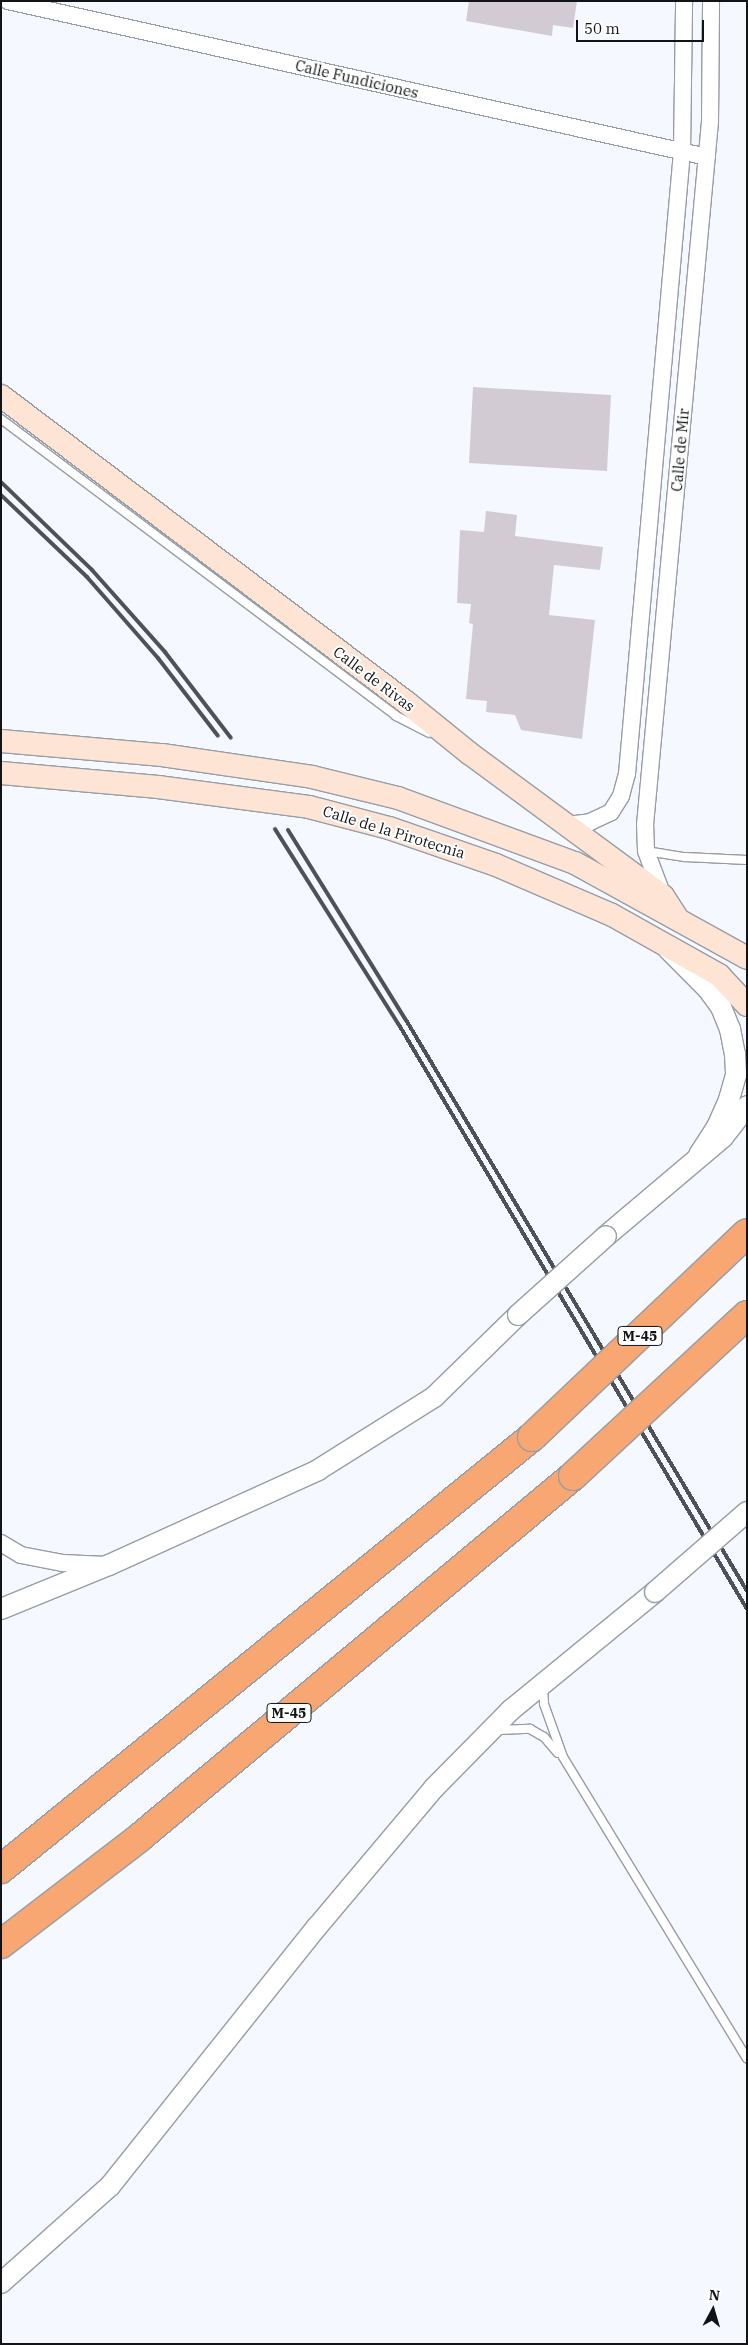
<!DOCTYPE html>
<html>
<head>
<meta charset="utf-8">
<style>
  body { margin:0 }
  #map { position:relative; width:748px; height:2345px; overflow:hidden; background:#f5f9ff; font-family:"IBM Plex Serif",serif }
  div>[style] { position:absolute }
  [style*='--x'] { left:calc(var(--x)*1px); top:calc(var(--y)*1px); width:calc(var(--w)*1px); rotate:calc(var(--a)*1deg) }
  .building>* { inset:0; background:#d3cbd4 }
  .roads { filter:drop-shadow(1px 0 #979da5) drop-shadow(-1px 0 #979da5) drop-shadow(0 1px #979da5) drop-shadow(0 -1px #979da5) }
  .service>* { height:8px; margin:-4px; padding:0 4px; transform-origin:4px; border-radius:4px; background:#fff }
  .minor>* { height:16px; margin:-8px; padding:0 8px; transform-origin:8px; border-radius:8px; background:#fff }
  .tertiary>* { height:20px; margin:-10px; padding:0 10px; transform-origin:10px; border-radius:10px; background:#fff }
  .secondary>* { height:22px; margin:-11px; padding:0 11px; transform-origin:11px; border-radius:11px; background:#fde4d5 }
  .motorway>* { height:28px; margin:-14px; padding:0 14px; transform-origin:14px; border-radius:14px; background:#f8a672 }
  .rail>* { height:4px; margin:-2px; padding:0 2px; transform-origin:2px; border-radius:2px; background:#4e5155 }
  .bridges { filter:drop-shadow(1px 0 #979da5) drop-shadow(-1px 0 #979da5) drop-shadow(0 1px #979da5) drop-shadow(0 -1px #979da5) }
  .tertiary-bridge>* { height:20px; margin:-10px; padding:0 10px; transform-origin:10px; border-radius:10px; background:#fff }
  .motorway-bridge>* { height:28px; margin:-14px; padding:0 14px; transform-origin:14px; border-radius:14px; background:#f8a672 }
  span { translate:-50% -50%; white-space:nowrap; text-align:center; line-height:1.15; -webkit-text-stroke:4px #fff; paint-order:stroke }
  .shield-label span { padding:1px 4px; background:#fff; border:1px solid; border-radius:4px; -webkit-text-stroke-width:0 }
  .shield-label { font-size:14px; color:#111316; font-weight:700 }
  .street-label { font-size:15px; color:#111316 }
  .frame { position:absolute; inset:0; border:2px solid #111316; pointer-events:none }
  .north { position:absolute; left:688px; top:2285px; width:50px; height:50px; -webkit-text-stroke:4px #fff; paint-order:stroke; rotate:6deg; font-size:14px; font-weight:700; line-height:20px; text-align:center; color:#111316 }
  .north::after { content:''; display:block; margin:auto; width:18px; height:22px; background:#111316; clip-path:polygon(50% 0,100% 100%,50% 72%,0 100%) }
  .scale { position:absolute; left:576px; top:20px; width:128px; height:22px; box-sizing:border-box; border:2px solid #111316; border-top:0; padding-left:6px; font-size:15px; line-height:18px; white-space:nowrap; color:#111316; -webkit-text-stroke:4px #fff; paint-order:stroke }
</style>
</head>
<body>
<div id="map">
  <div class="building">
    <div style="clip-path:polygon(469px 1px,577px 1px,573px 28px,553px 25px,552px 36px,466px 21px)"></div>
    <div style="clip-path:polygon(473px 387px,611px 395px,607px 471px,469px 463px)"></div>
    <div style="clip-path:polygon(486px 511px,517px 515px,515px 536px,603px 547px,600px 570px,554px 565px,549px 615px,595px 620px,582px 739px,521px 730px,515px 715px,486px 712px,487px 701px,466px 699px,473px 624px,469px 623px,471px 604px,457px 603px,460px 530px,484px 532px)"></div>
  </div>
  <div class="roads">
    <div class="service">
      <div style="--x:1;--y:419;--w:494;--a:36.9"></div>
      <div style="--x:396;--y:716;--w:37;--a:27"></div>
      <div style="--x:646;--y:851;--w:39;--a:9"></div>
      <div style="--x:685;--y:857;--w:62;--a:2.8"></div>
      <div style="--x:543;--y:1688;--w:16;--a:86"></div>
      <div style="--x:544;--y:1704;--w:56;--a:70.3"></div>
      <div style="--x:563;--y:1757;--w:353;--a:58.6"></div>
      <div style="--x:497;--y:1730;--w:33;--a:-2"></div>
      <div style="--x:530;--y:1729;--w:16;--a:30"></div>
      <div style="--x:544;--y:1737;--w:21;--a:49"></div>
    </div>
    <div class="minor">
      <div style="--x:8;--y:1;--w:716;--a:12.58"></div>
      <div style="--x:567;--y:825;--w:23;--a:-7"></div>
      <div style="--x:590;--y:822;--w:23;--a:-25"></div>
      <div style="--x:611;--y:812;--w:19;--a:-58"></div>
      <div style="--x:621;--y:796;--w:23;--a:-75"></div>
      <div style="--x:627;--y:774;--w:624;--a:-84.95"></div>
      <div style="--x:682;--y:152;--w:151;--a:-89.2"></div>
      <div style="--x:663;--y:896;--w:48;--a:-110.7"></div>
      <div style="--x:646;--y:851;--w:26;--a:-92"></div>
      <div style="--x:645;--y:825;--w:707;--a:-84.72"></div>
      <div style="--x:710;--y:121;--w:120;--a:-89.5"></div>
      <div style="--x:1;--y:1543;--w:23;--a:31"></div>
      <div style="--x:21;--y:1555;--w:43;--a:10.8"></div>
      <div style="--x:63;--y:1563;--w:43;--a:2.7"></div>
    </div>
    <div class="tertiary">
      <div style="--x:668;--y:949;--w:57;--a:45"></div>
      <div style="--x:708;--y:989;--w:22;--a:54"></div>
      <div style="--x:721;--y:1007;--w:24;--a:68"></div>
      <div style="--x:730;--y:1029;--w:25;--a:79"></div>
      <div style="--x:735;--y:1054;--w:21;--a:87"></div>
      <div style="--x:736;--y:1075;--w:26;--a:106"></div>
      <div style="--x:729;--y:1100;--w:30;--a:114"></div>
      <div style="--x:717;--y:1127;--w:33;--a:123"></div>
      <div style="--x:606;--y:1236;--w:153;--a:-40.2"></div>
      <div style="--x:723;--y:1137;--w:39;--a:-52"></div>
      <div style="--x:1;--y:1609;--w:117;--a:-22.2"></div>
      <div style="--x:109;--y:1565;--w:230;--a:-24.4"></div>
      <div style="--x:318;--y:1470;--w:137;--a:-32.2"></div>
      <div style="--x:434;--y:1397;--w:117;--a:-44.3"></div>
      <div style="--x:1;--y:2283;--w:146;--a:-41.7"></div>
      <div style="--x:110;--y:2186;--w:332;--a:-51.4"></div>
      <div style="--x:317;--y:1927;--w:182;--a:-49.9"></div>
      <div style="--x:434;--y:1788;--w:110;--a:-45.4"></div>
      <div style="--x:511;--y:1710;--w:186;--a:-39.3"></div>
    </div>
    <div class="secondary">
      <div style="--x:1;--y:396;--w:508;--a:37.07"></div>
      <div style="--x:406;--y:702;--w:81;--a:39"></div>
      <div style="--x:469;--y:753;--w:241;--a:36.4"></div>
      <div style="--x:663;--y:896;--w:27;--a:57"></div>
      <div style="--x:1;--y:741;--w:162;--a:5"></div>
      <div style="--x:162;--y:755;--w:152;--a:8.3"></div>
      <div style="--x:312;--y:777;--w:89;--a:13.7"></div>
      <div style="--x:398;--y:798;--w:189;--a:20.2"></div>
      <div style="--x:575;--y:863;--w:196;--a:28.9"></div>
      <div style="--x:1;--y:773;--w:158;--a:5.1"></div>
      <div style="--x:158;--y:787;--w:152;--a:7.5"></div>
      <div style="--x:309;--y:807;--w:83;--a:14.7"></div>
      <div style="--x:389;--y:828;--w:113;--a:19.1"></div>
      <div style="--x:496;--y:865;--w:126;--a:23.3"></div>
      <div style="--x:612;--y:915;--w:123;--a:29.3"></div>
      <div style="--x:719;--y:975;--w:41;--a:47"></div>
    </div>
    <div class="motorway">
      <div style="--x:1;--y:1869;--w:685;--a:-39.13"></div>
      <div style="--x:1;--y:1944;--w:174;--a:-37.5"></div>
      <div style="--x:139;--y:1838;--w:565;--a:-39.83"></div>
    </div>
  </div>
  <div class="rail">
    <div style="--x:1;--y:482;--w:127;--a:44"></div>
    <div style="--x:92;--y:570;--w:110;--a:48.3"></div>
    <div style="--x:165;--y:652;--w:108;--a:52.5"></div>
    <div style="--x:1;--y:495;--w:119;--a:43.6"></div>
    <div style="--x:87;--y:577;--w:108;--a:48.8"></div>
    <div style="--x:158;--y:658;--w:98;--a:52.4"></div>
    <div style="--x:275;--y:829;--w:232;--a:57.7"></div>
    <div style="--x:399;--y:1025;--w:680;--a:59.21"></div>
    <div style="--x:288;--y:830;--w:224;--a:58.2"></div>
    <div style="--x:406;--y:1020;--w:665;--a:59.15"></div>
  </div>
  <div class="bridges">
    <div class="tertiary-bridge">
      <div style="--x:518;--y:1315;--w:118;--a:-41.9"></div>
      <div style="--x:655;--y:1592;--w:122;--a:-41"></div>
    </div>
    <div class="motorway-bridge">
      <div style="--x:532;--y:1437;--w:296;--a:-43.5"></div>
      <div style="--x:573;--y:1476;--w:237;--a:-42.8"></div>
    </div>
  </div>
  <div class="shield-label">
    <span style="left:640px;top:1336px">M-45</span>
    <span style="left:289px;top:1713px">M-45</span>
  </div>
  <div class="street-label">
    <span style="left:357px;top:79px;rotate:13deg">Calle Fundiciones</span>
    <span style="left:680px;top:450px;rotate:-85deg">Calle de Mir</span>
    <span style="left:374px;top:679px;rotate:37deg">Calle de Rivas</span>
    <span style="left:394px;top:832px;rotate:17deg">Calle de la Pirotecnia</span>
  </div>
  <div class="frame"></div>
  <div class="north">N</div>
  <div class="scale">50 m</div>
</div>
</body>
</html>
